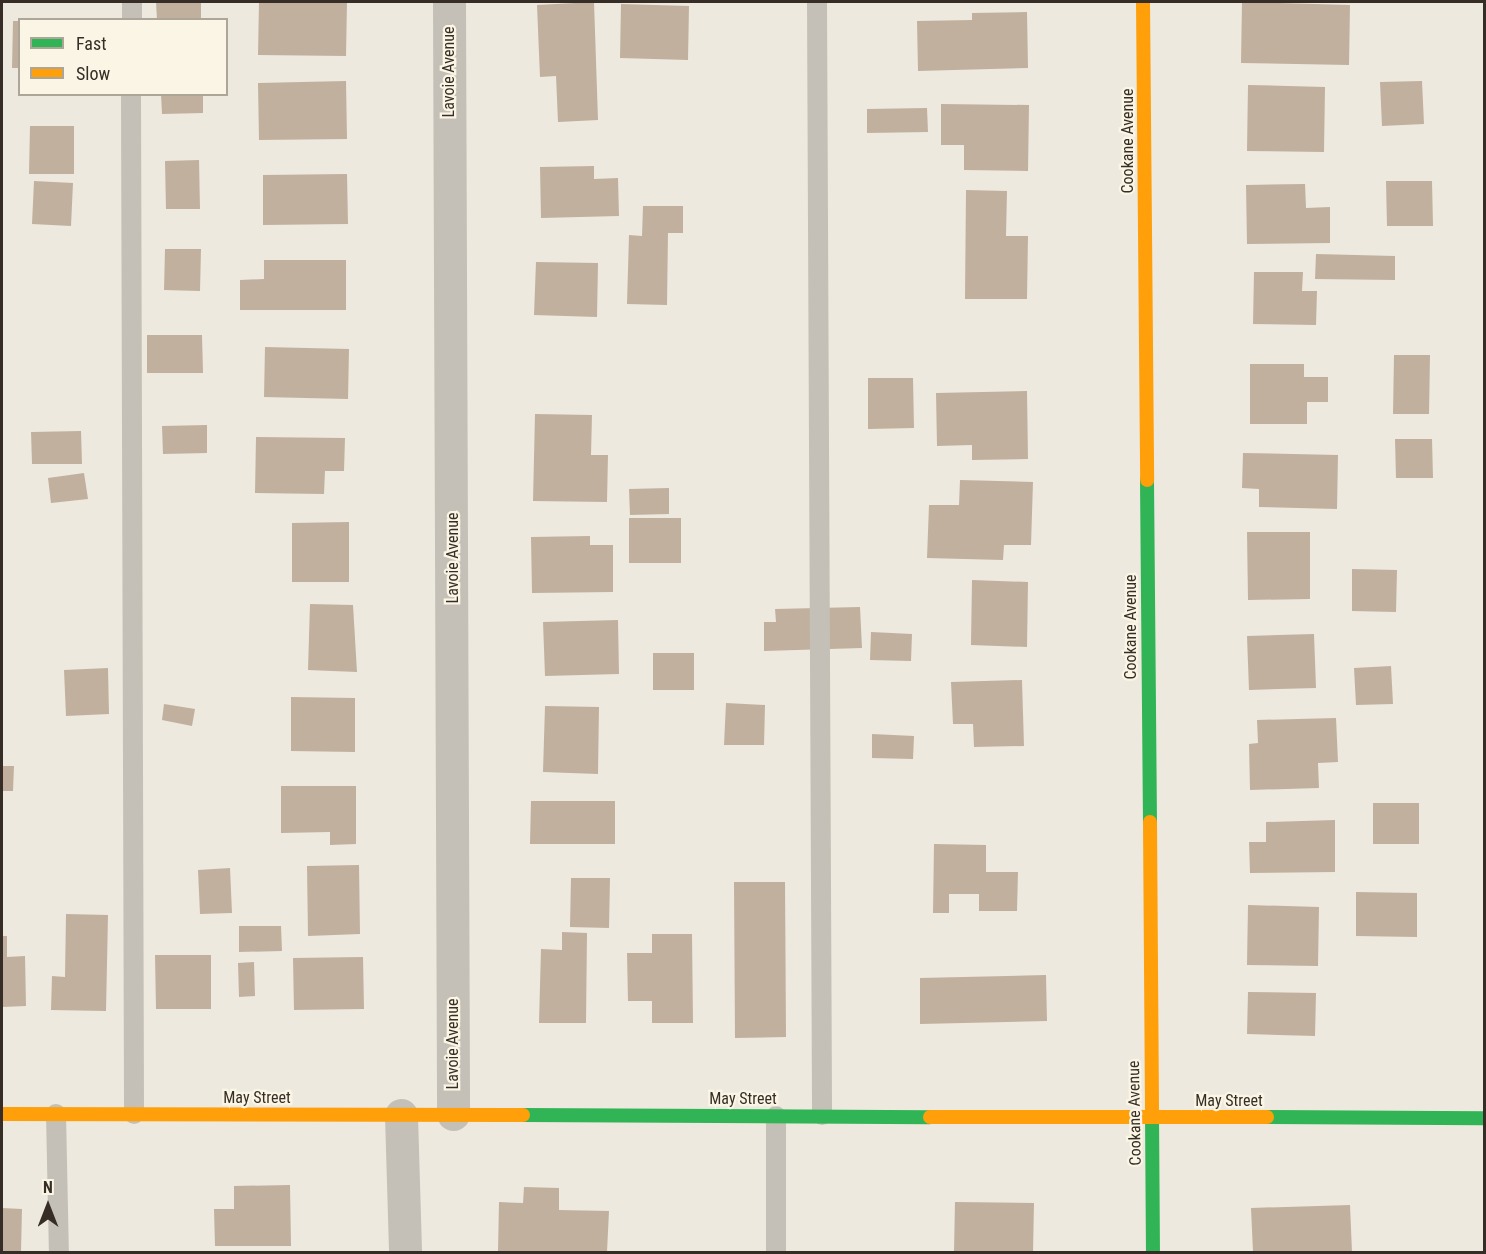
<!DOCTYPE html>
<html>
<head>
<meta charset="utf-8">
<style>
  body { margin:0 }
  #map { position:relative; width:1486px; height:1254px; overflow:hidden; background:#ede9de; font-family:"Roboto Condensed",sans-serif }
  div>[style] { position:absolute }
  [style*='--x'] { left:calc(var(--x)*1px); top:calc(var(--y)*1px); width:calc(var(--w)*1px); rotate:calc(var(--a)*1deg) }
  .building>* { inset:0; background:#c2b09e }
  .lane>* { height:20px; margin:-10px; padding:0 10px; transform-origin:10px; border-radius:10px; background:#c5c0b7 }
  .street>* { height:33px; margin:-16.5px; padding:0 16.5px; transform-origin:16.5px; border-radius:16.5px; background:#c5c0b7 }
  .fast>* { height:14px; margin:-7px; padding:0 7px; transform-origin:7px; border-radius:7px; background:#30b455 }
  .slow>* { height:14px; margin:-7px; padding:0 7px; transform-origin:7px; border-radius:7px; background:#ff9f0a }
  span { translate:-50% -50%; white-space:nowrap; text-align:center; line-height:1.15; -webkit-text-stroke:4.5px #faf5e4; paint-order:stroke }
  .street-label { font-size:16px; color:#362e26 }
  .frame { position:absolute; inset:0; border:3px solid #362e26; pointer-events:none }
  .legend { position:absolute; left:18px; top:18px; width:210px; height:78px; box-sizing:border-box; background:#faf5e4; border:2px solid #aca598; margin:0; padding:8px 10px; list-style:none; font-size:18px; color:#362e26 }
  .legend li { display:flex; align-items:center; gap:12px; height:30px }
  .legend b { width:30px; border:2px solid #aca598 }
  .north { position:absolute; left:18px; top:1176px; width:60px; height:60px; -webkit-text-stroke:4px #faf5e4; paint-order:stroke; rotate:0deg; font-size:16px; font-weight:700; line-height:24px; text-align:center; color:#362e26 }
  .north::after { content:''; display:block; margin:auto; width:21px; height:27px; background:#362e26; clip-path:polygon(50% 0,100% 100%,50% 72%,0 100%) }
</style>
</head>
<body>
<div id="map">
  <div class="building">
    <div style="clip-path:polygon(156px 2px,201px 2px,201px 20px,157px 20px)"></div>
    <div style="clip-path:polygon(259px 2px,347px 2px,346px 56px,258px 55px)"></div>
    <div style="clip-path:polygon(594px 2px,598px 120px,558px 122px,556px 76px,540px 77px,537px 5px)"></div>
    <div style="clip-path:polygon(1242px 2px,1350px 5px,1349px 65px,1241px 63px)"></div>
    <div style="clip-path:polygon(621px 4px,689px 6px,688px 60px,620px 58px)"></div>
    <div style="clip-path:polygon(1027px 12px,1028px 68px,918px 71px,917px 21px,972px 20px,972px 13px)"></div>
    <div style="clip-path:polygon(13px 21px,20px 21px,20px 68px,12px 68px)"></div>
    <div style="clip-path:polygon(346px 81px,347px 139px,259px 140px,258px 83px)"></div>
    <div style="clip-path:polygon(1422px 81px,1424px 124px,1382px 126px,1380px 82px)"></div>
    <div style="clip-path:polygon(1248px 85px,1325px 87px,1324px 152px,1247px 151px)"></div>
    <div style="clip-path:polygon(161px 94px,203px 94px,203px 113px,162px 114px)"></div>
    <div style="clip-path:polygon(941px 104px,1029px 105px,1028px 171px,964px 170px,964px 145px,941px 145px)"></div>
    <div style="clip-path:polygon(927px 108px,928px 132px,867px 133px,867px 109px)"></div>
    <div style="clip-path:polygon(30px 126px,74px 126px,74px 174px,29px 174px)"></div>
    <div style="clip-path:polygon(199px 160px,200px 209px,166px 209px,165px 161px)"></div>
    <div style="clip-path:polygon(594px 166px,594px 179px,618px 178px,619px 216px,541px 218px,540px 167px)"></div>
    <div style="clip-path:polygon(347px 174px,348px 224px,263px 225px,263px 175px)"></div>
    <div style="clip-path:polygon(34px 181px,73px 183px,71px 226px,32px 224px)"></div>
    <div style="clip-path:polygon(1386px 181px,1432px 181px,1433px 226px,1387px 226px)"></div>
    <div style="clip-path:polygon(1305px 184px,1306px 208px,1330px 207px,1330px 243px,1247px 244px,1246px 185px)"></div>
    <div style="clip-path:polygon(966px 190px,1007px 191px,1006px 236px,1028px 236px,1027px 299px,965px 299px)"></div>
    <div style="clip-path:polygon(643px 206px,683px 206px,683px 233px,668px 233px,667px 305px,627px 304px,629px 235px,642px 236px)"></div>
    <div style="clip-path:polygon(165px 249px,201px 249px,200px 291px,164px 290px)"></div>
    <div style="clip-path:polygon(1316px 254px,1395px 256px,1395px 280px,1315px 279px)"></div>
    <div style="clip-path:polygon(264px 260px,346px 260px,346px 310px,240px 310px,240px 280px,264px 279px)"></div>
    <div style="clip-path:polygon(536px 262px,598px 263px,597px 317px,534px 315px)"></div>
    <div style="clip-path:polygon(1254px 272px,1303px 272px,1302px 291px,1317px 291px,1316px 325px,1253px 324px)"></div>
    <div style="clip-path:polygon(147px 335px,202px 335px,203px 373px,147px 373px)"></div>
    <div style="clip-path:polygon(265px 347px,349px 349px,348px 399px,264px 397px)"></div>
    <div style="clip-path:polygon(1394px 355px,1430px 355px,1429px 414px,1393px 414px)"></div>
    <div style="clip-path:polygon(1250px 364px,1304px 364px,1304px 377px,1328px 377px,1328px 402px,1307px 402px,1307px 424px,1250px 424px)"></div>
    <div style="clip-path:polygon(868px 378px,913px 378px,914px 428px,868px 429px)"></div>
    <div style="clip-path:polygon(1027px 391px,1028px 459px,972px 460px,972px 445px,937px 446px,936px 393px)"></div>
    <div style="clip-path:polygon(535px 414px,592px 415px,591px 455px,608px 455px,607px 502px,533px 501px)"></div>
    <div style="clip-path:polygon(207px 425px,207px 453px,163px 454px,162px 426px)"></div>
    <div style="clip-path:polygon(81px 431px,82px 464px,32px 464px,31px 432px)"></div>
    <div style="clip-path:polygon(256px 437px,345px 438px,344px 471px,325px 471px,324px 494px,255px 493px)"></div>
    <div style="clip-path:polygon(1395px 439px,1432px 439px,1433px 478px,1396px 478px)"></div>
    <div style="clip-path:polygon(1243px 453px,1338px 455px,1337px 509px,1259px 507px,1259px 489px,1242px 488px)"></div>
    <div style="clip-path:polygon(84px 473px,88px 499px,51px 503px,48px 478px)"></div>
    <div style="clip-path:polygon(960px 480px,1033px 482px,1031px 545px,1004px 545px,1003px 560px,927px 558px,929px 505px,959px 505px)"></div>
    <div style="clip-path:polygon(669px 488px,669px 514px,630px 515px,629px 489px)"></div>
    <div style="clip-path:polygon(629px 518px,681px 518px,681px 563px,629px 563px)"></div>
    <div style="clip-path:polygon(349px 522px,349px 582px,292px 582px,292px 523px)"></div>
    <div style="clip-path:polygon(1247px 532px,1310px 532px,1310px 599px,1248px 600px)"></div>
    <div style="clip-path:polygon(590px 536px,590px 545px,613px 545px,613px 592px,532px 593px,531px 537px)"></div>
    <div style="clip-path:polygon(1352px 569px,1397px 570px,1396px 612px,1352px 611px)"></div>
    <div style="clip-path:polygon(972px 580px,1028px 582px,1027px 647px,971px 645px)"></div>
    <div style="clip-path:polygon(310px 604px,353px 605px,357px 672px,308px 670px)"></div>
    <div style="clip-path:polygon(860px 607px,862px 648px,764px 651px,764px 622px,776px 622px,775px 609px)"></div>
    <div style="clip-path:polygon(618px 620px,619px 674px,545px 676px,543px 622px)"></div>
    <div style="clip-path:polygon(871px 632px,912px 634px,911px 661px,870px 660px)"></div>
    <div style="clip-path:polygon(1314px 634px,1316px 688px,1249px 690px,1247px 636px)"></div>
    <div style="clip-path:polygon(653px 653px,694px 653px,694px 690px,653px 690px)"></div>
    <div style="clip-path:polygon(1391px 666px,1393px 704px,1356px 705px,1354px 668px)"></div>
    <div style="clip-path:polygon(108px 668px,109px 714px,66px 716px,64px 670px)"></div>
    <div style="clip-path:polygon(1022px 680px,1024px 746px,974px 747px,973px 724px,953px 724px,951px 682px)"></div>
    <div style="clip-path:polygon(291px 697px,355px 698px,355px 752px,291px 751px)"></div>
    <div style="clip-path:polygon(726px 703px,765px 705px,764px 745px,724px 745px)"></div>
    <div style="clip-path:polygon(164px 704px,195px 709px,192px 726px,162px 720px)"></div>
    <div style="clip-path:polygon(545px 706px,599px 707px,598px 774px,543px 772px)"></div>
    <div style="clip-path:polygon(1336px 718px,1338px 762px,1318px 763px,1319px 788px,1250px 790px,1249px 744px,1258px 743px,1257px 720px)"></div>
    <div style="clip-path:polygon(872px 734px,914px 736px,913px 759px,872px 758px)"></div>
    <div style="clip-path:polygon(2px 766px,14px 766px,13px 791px,2px 791px)"></div>
    <div style="clip-path:polygon(281px 786px,356px 786px,356px 844px,330px 845px,330px 832px,281px 833px)"></div>
    <div style="clip-path:polygon(531px 801px,615px 801px,615px 844px,530px 844px)"></div>
    <div style="clip-path:polygon(1373px 803px,1419px 803px,1419px 844px,1373px 844px)"></div>
    <div style="clip-path:polygon(1335px 820px,1335px 872px,1250px 873px,1249px 842px,1266px 842px,1266px 822px)"></div>
    <div style="clip-path:polygon(934px 844px,986px 845px,986px 872px,1018px 872px,1017px 911px,979px 911px,979px 894px,949px 894px,949px 913px,933px 913px)"></div>
    <div style="clip-path:polygon(359px 865px,360px 934px,308px 936px,307px 866px)"></div>
    <div style="clip-path:polygon(230px 868px,232px 913px,200px 914px,198px 870px)"></div>
    <div style="clip-path:polygon(571px 878px,610px 878px,609px 928px,570px 927px)"></div>
    <div style="clip-path:polygon(734px 882px,785px 882px,786px 1037px,735px 1038px)"></div>
    <div style="clip-path:polygon(1356px 892px,1417px 893px,1417px 937px,1356px 936px)"></div>
    <div style="clip-path:polygon(1248px 905px,1319px 907px,1318px 966px,1247px 965px)"></div>
    <div style="clip-path:polygon(66px 914px,108px 915px,106px 1011px,51px 1010px,52px 976px,65px 977px)"></div>
    <div style="clip-path:polygon(239px 926px,281px 926px,282px 951px,239px 952px)"></div>
    <div style="clip-path:polygon(562px 932px,587px 933px,586px 1023px,539px 1023px,541px 949px,562px 950px)"></div>
    <div style="clip-path:polygon(652px 934px,692px 934px,693px 1023px,652px 1023px,652px 1001px,628px 1001px,627px 953px,652px 953px)"></div>
    <div style="clip-path:polygon(2px 936px,7px 936px,7px 957px,25px 956px,26px 1006px,2px 1007px)"></div>
    <div style="clip-path:polygon(155px 955px,211px 955px,211px 1009px,156px 1009px)"></div>
    <div style="clip-path:polygon(363px 957px,364px 1009px,294px 1010px,293px 958px)"></div>
    <div style="clip-path:polygon(254px 962px,255px 996px,239px 997px,238px 963px)"></div>
    <div style="clip-path:polygon(1046px 975px,1047px 1021px,920px 1024px,920px 978px)"></div>
    <div style="clip-path:polygon(1248px 992px,1316px 993px,1315px 1036px,1247px 1034px)"></div>
    <div style="clip-path:polygon(290px 1185px,291px 1246px,215px 1246px,214px 1209px,234px 1209px,234px 1186px)"></div>
    <div style="clip-path:polygon(524px 1187px,559px 1188px,559px 1210px,609px 1211px,607px 1252px,498px 1252px,499px 1202px,523px 1203px)"></div>
    <div style="clip-path:polygon(955px 1202px,1034px 1203px,1033px 1252px,954px 1252px)"></div>
    <div style="clip-path:polygon(1350px 1205px,1352px 1252px,1253px 1252px,1251px 1208px)"></div>
    <div style="clip-path:polygon(2px 1208px,22px 1209px,21px 1251px,2px 1251px)"></div>
  </div>
  <div class="lane">
    <div style="--x:817;--y:2;--w:1113;--a:89.74"></div>
    <div style="--x:132;--y:20;--w:18;--a:-90"></div>
    <div style="--x:131;--y:94;--w:1020;--a:89.83"></div>
    <div style="--x:56;--y:1114;--w:138;--a:88.8"></div>
    <div style="--x:776;--y:1116;--w:136;--a:90"></div>
  </div>
  <div class="street">
    <div style="--x:449;--y:2;--w:1112;--a:89.79"></div>
    <div style="--x:401;--y:1115;--w:137;--a:88.3"></div>
  </div>
  <div class="fast">
    <div style="--x:1147;--y:480;--w:342;--a:89.5"></div>
    <div style="--x:1152;--y:1113;--w:139;--a:89.6"></div>
    <div style="--x:523;--y:1115;--w:407;--a:0.3"></div>
    <div style="--x:1267;--y:1117;--w:217;--a:0.3"></div>
  </div>
  <div class="slow">
    <div style="--x:1143;--y:2;--w:478;--a:89.5"></div>
    <div style="--x:1150;--y:822;--w:291;--a:89.6"></div>
    <div style="--x:2;--y:1114;--w:521;--a:0.11"></div>
    <div style="--x:930;--y:1117;--w:337;--a:0"></div>
  </div>
  <div class="street-label">
    <span style="left:449px;top:72px;rotate:-90deg">Lavoie Avenue</span>
    <span style="left:1128px;top:141px;rotate:-90deg">Cookane Avenue</span>
    <span style="left:453px;top:558px;rotate:-90deg">Lavoie Avenue</span>
    <span style="left:1131px;top:627px;rotate:-90deg">Cookane Avenue</span>
    <span style="left:453px;top:1044px;rotate:-90deg">Lavoie Avenue</span>
    <span style="left:257px;top:1098px">May Street</span>
    <span style="left:743px;top:1099px">May Street</span>
    <span style="left:1229px;top:1101px">May Street</span>
    <span style="left:1135px;top:1113px;rotate:-91deg">Cookane Avenue</span>
  </div>
  <div class="frame"></div>
  <ul class="legend">
  <li><b style="height:8px;background:#30b455"></b>Fast</li>
  <li><b style="height:8px;background:#ff9f0a"></b>Slow</li>
  </ul>
  <div class="north">N</div>
</div>
</body>
</html>
